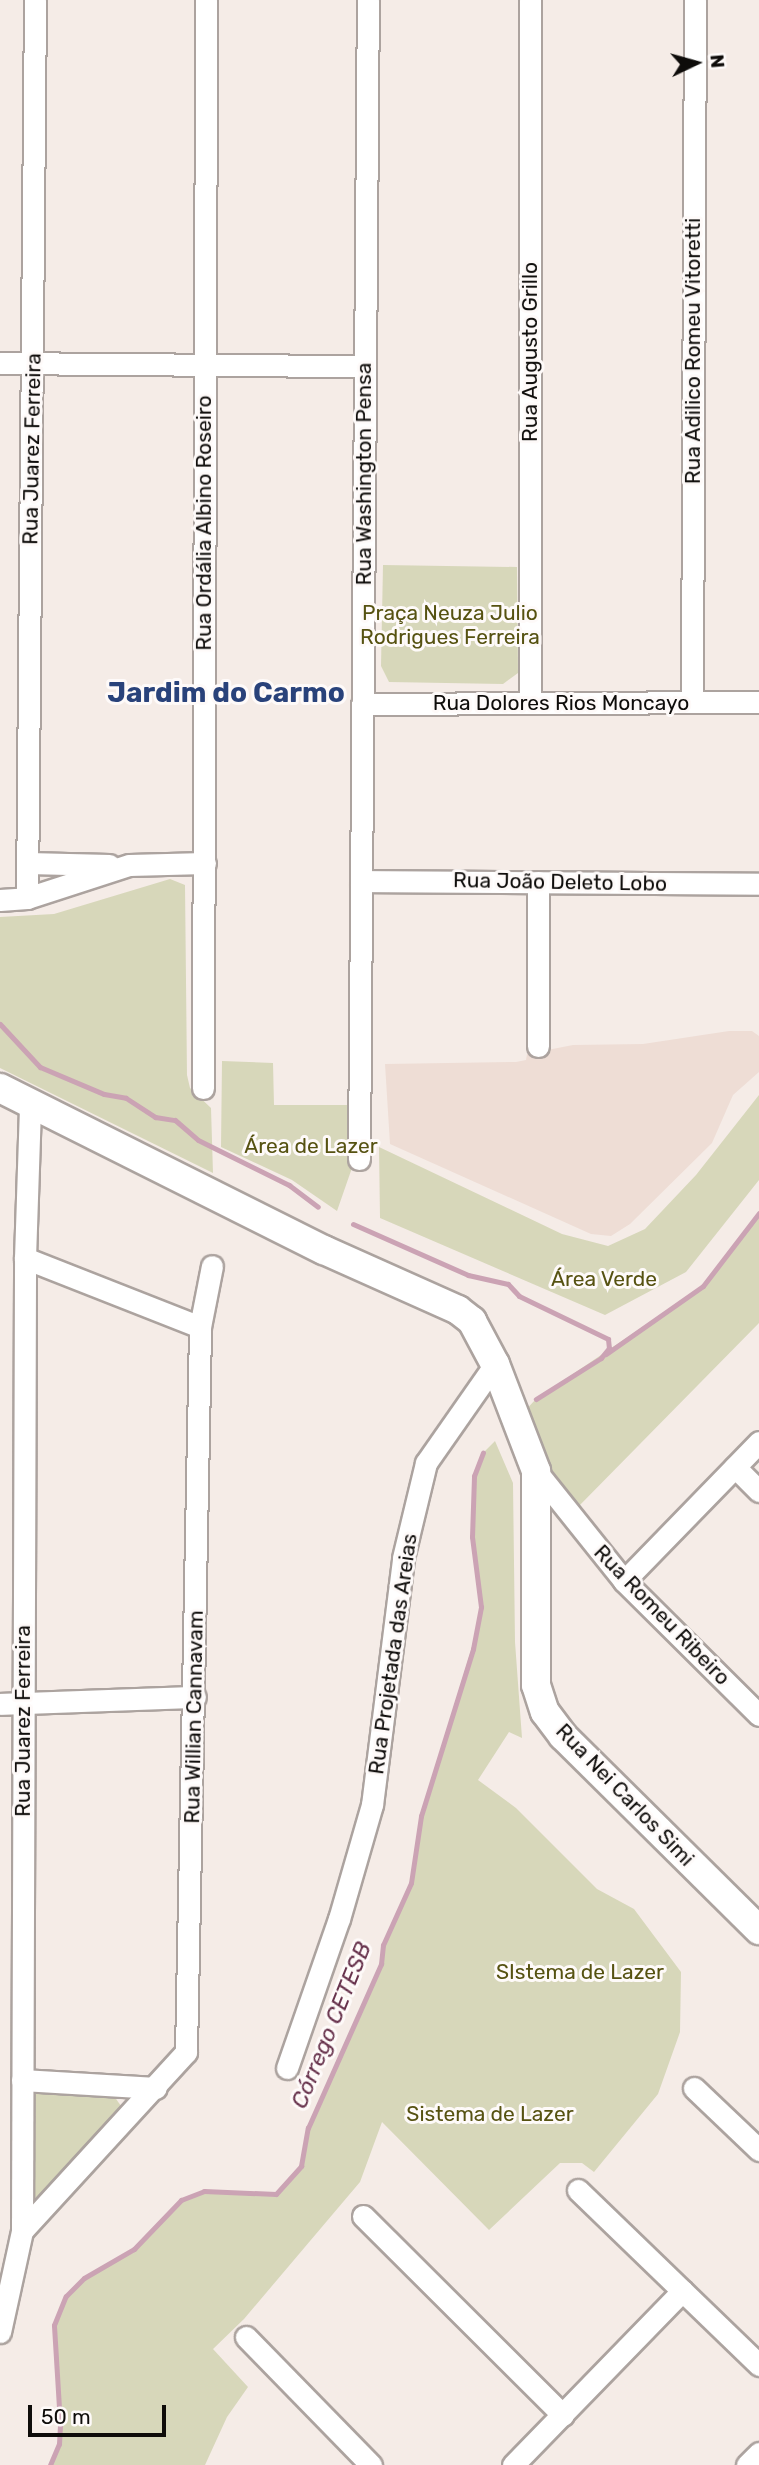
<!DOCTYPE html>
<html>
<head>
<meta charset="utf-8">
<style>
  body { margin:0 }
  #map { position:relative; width:759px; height:2465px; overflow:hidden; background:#f5ece7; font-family:Rubik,sans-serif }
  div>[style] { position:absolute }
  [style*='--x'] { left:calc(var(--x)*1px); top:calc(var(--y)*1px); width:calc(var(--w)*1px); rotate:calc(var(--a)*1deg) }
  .built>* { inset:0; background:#eeddd5 }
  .green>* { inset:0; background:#d7d7ba }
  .stream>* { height:5px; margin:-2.5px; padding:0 2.5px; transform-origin:2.5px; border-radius:2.5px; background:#cba3b4 }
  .roads { filter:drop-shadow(2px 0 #aca39f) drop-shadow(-2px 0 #aca39f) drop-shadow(0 2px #aca39f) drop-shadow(0 -2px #aca39f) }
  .minor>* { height:21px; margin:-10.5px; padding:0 10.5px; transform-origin:10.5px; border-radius:10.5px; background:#fff }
  .tertiary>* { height:28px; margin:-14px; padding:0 14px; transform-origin:14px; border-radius:14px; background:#fff }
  span { translate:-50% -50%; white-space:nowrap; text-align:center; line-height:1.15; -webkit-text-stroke:6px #fefaf9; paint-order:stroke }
  .street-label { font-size:21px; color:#0e0c0a }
  .park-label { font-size:21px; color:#565211 }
  .water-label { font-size:23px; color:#67324c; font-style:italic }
  .district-label { font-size:28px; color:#29427a; font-weight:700 }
  .north { position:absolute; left:661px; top:28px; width:70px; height:70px; -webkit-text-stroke:5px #fefaf9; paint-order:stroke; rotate:85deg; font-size:19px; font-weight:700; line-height:28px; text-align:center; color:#0e0c0a }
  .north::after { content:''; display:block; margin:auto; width:24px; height:32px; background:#0e0c0a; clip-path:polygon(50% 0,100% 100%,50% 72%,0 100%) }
  .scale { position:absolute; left:28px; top:2405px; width:138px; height:32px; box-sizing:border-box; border:4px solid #0e0c0a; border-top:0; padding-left:9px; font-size:21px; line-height:24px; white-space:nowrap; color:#0e0c0a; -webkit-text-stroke:5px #fefaf9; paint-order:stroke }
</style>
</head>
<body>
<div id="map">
  <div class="built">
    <div style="clip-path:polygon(729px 1031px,752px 1031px,759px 1036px,759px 1072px,733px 1095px,712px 1143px,630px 1224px,611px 1236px,591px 1234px,390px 1144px,385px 1064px,516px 1062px,526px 1060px,527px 1054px,573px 1045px,643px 1044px)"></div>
  </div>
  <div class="green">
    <div style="clip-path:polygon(383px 565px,517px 567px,518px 673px,503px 684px,389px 682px,381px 666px)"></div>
    <div style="clip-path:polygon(170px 879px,185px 885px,187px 1075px,190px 1088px,211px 1108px,213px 1173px,0 1068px,0 917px,54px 914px)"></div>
    <div style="clip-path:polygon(222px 1061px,273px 1063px,274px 1105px,352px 1105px,353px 1165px,337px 1211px,292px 1180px,221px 1147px)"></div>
    <div style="clip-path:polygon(759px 1095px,759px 1180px,686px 1272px,605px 1315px,380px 1218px,379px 1147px,562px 1234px,608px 1246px,645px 1229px,696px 1175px)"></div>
    <div style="clip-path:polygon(759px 1213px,759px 1323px,577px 1508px,556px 1489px,520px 1416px,536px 1399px,703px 1286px)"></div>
    <div style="clip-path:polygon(495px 1441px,513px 1483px,515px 1642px,522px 1738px,509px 1732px,478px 1780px,516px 1808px,597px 1889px,634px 1909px,681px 1972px,680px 2032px,658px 2094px,594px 2172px,582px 2163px,560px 2163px,489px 2230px,382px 2122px,360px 2182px,244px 2319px,213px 2349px,248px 2387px,227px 2417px,205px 2465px,50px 2465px,59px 2444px,60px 2424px,54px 2325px,66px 2296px,84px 2278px,134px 2249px,181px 2200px,204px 2191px,276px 2194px,301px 2166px,308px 2128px,381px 1964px,383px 1945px,411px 1883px,421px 1816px,477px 1630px,481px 1607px,472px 1537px,474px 1476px,483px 1453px)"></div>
    <div style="clip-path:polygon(36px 2089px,114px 2096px,121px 2106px,35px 2204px,31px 2099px)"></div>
  </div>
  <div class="stream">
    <div style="--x:0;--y:1024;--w:59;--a:47.1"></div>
    <div style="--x:40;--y:1067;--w:69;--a:22.9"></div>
    <div style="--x:104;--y:1094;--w:22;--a:10"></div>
    <div style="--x:126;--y:1098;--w:35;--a:33"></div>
    <div style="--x:155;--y:1117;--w:20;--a:9"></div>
    <div style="--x:175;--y:1120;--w:30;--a:41"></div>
    <div style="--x:198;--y:1140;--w:102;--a:26.3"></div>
    <div style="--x:289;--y:1185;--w:36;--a:37"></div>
    <div style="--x:353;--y:1224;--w:126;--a:23.9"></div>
    <div style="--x:468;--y:1275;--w:41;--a:12.7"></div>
    <div style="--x:508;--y:1284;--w:16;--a:47"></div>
    <div style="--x:519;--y:1296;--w:99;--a:25.8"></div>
    <div style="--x:608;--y:1339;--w:9;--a:84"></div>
    <div style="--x:609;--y:1348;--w:13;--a:129"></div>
    <div style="--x:601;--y:1358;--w:77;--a:147.8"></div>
    <div style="--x:606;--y:1354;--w:118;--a:-35"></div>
    <div style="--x:703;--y:1286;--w:92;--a:-52.5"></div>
    <div style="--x:50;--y:2465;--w:23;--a:-67"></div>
    <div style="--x:59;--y:2444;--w:20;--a:-87"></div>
    <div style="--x:60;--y:2424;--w:99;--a:-93.5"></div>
    <div style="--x:54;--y:2325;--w:31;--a:-68"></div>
    <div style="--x:66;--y:2296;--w:25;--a:-45"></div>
    <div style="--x:84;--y:2278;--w:58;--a:-30.1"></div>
    <div style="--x:134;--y:2249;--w:68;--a:-46.2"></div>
    <div style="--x:181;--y:2200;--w:25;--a:-21"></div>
    <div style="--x:204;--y:2191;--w:72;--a:2.4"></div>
    <div style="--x:276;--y:2194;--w:38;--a:-48"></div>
    <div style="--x:301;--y:2166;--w:39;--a:-80"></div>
    <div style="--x:308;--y:2128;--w:180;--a:-66"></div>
    <div style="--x:381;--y:1964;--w:19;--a:-84"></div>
    <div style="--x:383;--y:1945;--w:68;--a:-65.7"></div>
    <div style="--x:411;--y:1883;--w:68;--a:-81.5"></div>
    <div style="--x:421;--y:1816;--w:175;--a:-72.7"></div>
    <div style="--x:473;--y:1649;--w:43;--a:-79.2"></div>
    <div style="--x:481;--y:1607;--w:71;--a:-97.3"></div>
    <div style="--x:472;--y:1537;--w:61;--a:-88.1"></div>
    <div style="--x:474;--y:1476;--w:25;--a:-69"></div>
  </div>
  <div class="roads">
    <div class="minor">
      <div style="--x:530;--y:0;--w:703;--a:90"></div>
      <div style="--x:0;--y:363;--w:365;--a:0.5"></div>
      <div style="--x:692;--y:702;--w:702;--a:-89.76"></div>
      <div style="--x:362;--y:704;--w:397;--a:-0.3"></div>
      <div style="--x:28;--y:863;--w:81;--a:1.4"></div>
      <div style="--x:361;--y:881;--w:398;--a:0.4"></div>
      <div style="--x:27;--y:898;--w:898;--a:-89.49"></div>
      <div style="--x:0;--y:900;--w:27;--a:-4"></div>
      <div style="--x:27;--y:898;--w:107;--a:-17.9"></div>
      <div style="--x:129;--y:865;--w:76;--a:-1.5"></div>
      <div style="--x:538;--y:1046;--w:164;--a:-90"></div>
      <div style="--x:203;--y:1088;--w:1088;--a:-89.84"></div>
      <div style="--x:359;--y:1159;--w:1159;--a:-89.56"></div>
      <div style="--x:25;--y:1258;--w:188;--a:21.5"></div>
      <div style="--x:735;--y:1467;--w:34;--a:45"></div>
      <div style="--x:536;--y:1471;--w:141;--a:51.3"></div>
      <div style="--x:624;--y:1581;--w:190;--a:44.8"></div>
      <div style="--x:624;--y:1581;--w:194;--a:-45.8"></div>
      <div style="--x:0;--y:1704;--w:195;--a:-2.1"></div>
      <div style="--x:287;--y:2068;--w:158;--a:-70.8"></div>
      <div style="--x:339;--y:1919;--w:119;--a:-73.9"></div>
      <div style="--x:372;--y:1805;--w:249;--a:-82.8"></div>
      <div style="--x:403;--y:1558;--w:98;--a:-76.4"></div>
      <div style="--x:426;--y:1463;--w:121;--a:-55.1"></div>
      <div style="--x:22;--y:2080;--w:134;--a:3.4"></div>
      <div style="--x:694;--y:2088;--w:90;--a:43.6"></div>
      <div style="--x:578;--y:2190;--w:252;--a:44"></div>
      <div style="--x:363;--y:2216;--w:282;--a:44.9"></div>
      <div style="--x:22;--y:2231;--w:243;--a:-47.5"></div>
      <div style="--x:186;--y:2052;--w:725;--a:-88.89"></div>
      <div style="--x:200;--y:1327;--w:62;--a:-78.9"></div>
      <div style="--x:0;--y:2332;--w:103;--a:-77.7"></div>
      <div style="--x:22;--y:2231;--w:973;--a:-89.82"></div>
      <div style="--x:25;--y:1258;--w:152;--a:-88.1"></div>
      <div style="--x:246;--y:2337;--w:179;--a:45.7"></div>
      <div style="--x:513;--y:2465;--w:243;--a:-45.8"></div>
      <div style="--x:747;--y:2465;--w:17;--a:-45"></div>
    </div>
    <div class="tertiary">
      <div style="--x:0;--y:1088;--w:362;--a:26.6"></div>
      <div style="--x:324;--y:1250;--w:147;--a:24.1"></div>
      <div style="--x:458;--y:1310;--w:18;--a:38"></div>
      <div style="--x:472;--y:1321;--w:49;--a:61.9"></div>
      <div style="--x:495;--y:1364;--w:115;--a:69"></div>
      <div style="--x:536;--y:1471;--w:214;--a:90"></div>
      <div style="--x:536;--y:1685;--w:28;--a:72"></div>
      <div style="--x:545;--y:1712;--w:30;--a:53"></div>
      <div style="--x:563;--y:1736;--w:276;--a:44.7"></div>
    </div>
  </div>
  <div class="street-label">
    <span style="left:693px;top:351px;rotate:-90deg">Rua Adilico Romeu Vitoretti</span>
    <span style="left:530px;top:352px;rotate:-90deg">Rua Augusto Grillo</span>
    <span style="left:32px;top:449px;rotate:-89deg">Rua Juarez Ferreira</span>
    <span style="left:364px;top:474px;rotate:-90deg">Rua Washington Pensa</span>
    <span style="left:204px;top:523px;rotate:-90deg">Rua Ordália Albino Roseiro</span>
    <span style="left:561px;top:703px">Rua Dolores Rios Moncayo</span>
    <span style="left:560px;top:882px;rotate:1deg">Rua João Deleto Lobo</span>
    <span style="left:662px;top:1615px;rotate:46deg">Rua Romeu Ribeiro</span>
    <span style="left:393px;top:1654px;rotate:-82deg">Rua Projetada das Areias</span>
    <span style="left:194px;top:1717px;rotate:-89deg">Rua Willian Cannavam</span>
    <span style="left:23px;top:1721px;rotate:-90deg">Rua Juarez Ferreira</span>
    <span style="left:625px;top:1795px;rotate:46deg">Rua Nei Carlos Simi</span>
  </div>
  <div class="park-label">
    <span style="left:450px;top:625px">Praça Neuza Julio<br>Rodrigues Ferreira</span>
    <span style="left:311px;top:1146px">Área de Lazer</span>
    <span style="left:604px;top:1279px">Área Verde</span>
    <span style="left:580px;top:1972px">SIstema de Lazer</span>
    <span style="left:490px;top:2114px">Sistema de Lazer</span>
  </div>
  <div class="water-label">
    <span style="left:331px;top:2025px;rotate:-68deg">Córrego CETESB</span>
  </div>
  <div class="district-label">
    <span style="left:226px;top:693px">Jardim do Carmo</span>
  </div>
  <div class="north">N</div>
  <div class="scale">50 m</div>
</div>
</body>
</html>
